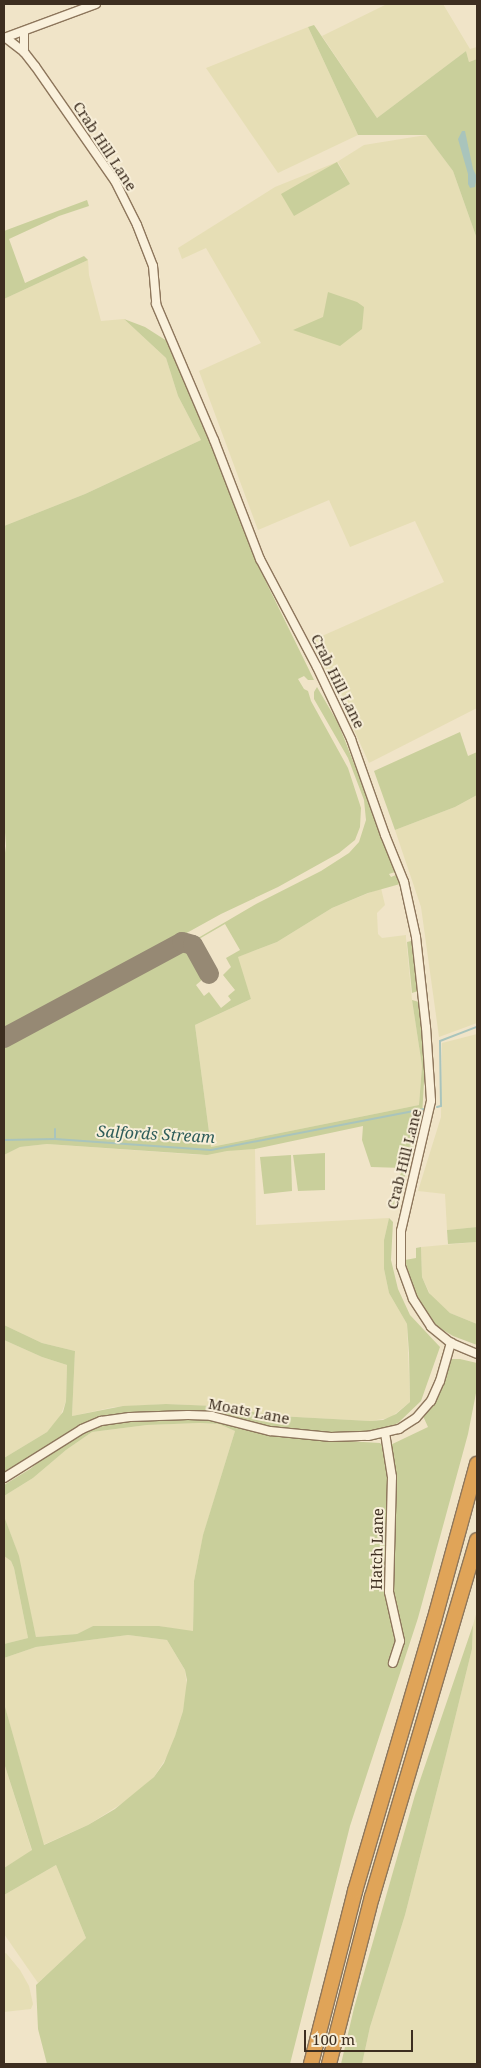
<!DOCTYPE html>
<html>
<head>
<meta charset="utf-8">
<style>
  body { margin:0 }
  #map { position:relative; width:481px; height:2068px; overflow:hidden; background:#f0e4c8; font-family:"Noto Serif",serif }
  div>[style] { position:absolute }
  [style*='--x'] { left:calc(var(--x)*1px); top:calc(var(--y)*1px); width:calc(var(--w)*1px); rotate:calc(var(--a)*1deg) }
  .farmland>* { inset:0; background:#e6deb5 }
  .green>* { inset:0; background:#c9cf9b }
  .water>* { inset:0; background:#a9c4bc }
  .stream>* { height:2px; margin:-1px; padding:0 1px; transform-origin:1px; border-radius:1px; background:#a9c4bc }
  .taxiway>* { height:20px; margin:-10px; padding:0 10px; transform-origin:10px; border-radius:10px; background:#968974 }
  .roads { filter:drop-shadow(1px 0 #8d765c) drop-shadow(-1px 0 #8d765c) drop-shadow(0 1px #8d765c) drop-shadow(0 -1px #8d765c) }
  .street>* { height:8px; margin:-4px; padding:0 4px; transform-origin:4px; border-radius:4px; background:#faf1dc }
  .highway>* { height:14px; margin:-7px; padding:0 7px; transform-origin:7px; border-radius:7px; background:#e0a458 }
  span { translate:-50% -50%; white-space:nowrap; text-align:center; line-height:1.15; -webkit-text-stroke:4px #f7eed8; paint-order:stroke }
  .street-label { font-size:15px; color:#3d2e20 }
  .water-label { font-size:16px; color:#2f5d5a; font-style:italic }
  .frame { position:absolute; inset:0; border:5px solid #3d2e20; pointer-events:none }
  .scale { position:absolute; left:304px; top:2030px; width:109px; height:22px; box-sizing:border-box; border:2px solid #3d2e20; border-top:0; padding-left:6px; font-size:15px; line-height:18px; white-space:nowrap; color:#3d2e20; -webkit-text-stroke:4px #f7eed8; paint-order:stroke }
</style>
</head>
<body>
<div id="map">
  <div class="farmland">
    <div style="clip-path:polygon(387px 4px,443px 4px,470px 49px,477px 47px,477px 59px,469px 62px,466px 51px,377px 118px,322px 36px)"></div>
    <div style="clip-path:polygon(308px 27px,358px 135px,278px 173px,206px 68px)"></div>
    <div style="clip-path:polygon(evenodd,426px 135px,453px 171px,477px 239px,477px 708px,369px 763px,313px 640px,444px 582px,415px 521px,350px 547px,329px 500px,258px 530px,199px 371px,261px 343px,206px 248px,182px 259px,178px 248px,275px 187px,337px 162px,364px 145px,426px 135px,338px 162px,350px 184px,294px 215px,338px 162px)"></div>
    <div style="clip-path:polygon(88px 260px,89px 275px,101px 321px,124px 319px,166px 358px,178px 396px,201px 440px,85px 494px,4px 526px,4px 299px)"></div>
    <div style="clip-path:polygon(477px 795px,477px 1023px,439px 1037px,421px 907px,395px 830px,455px 807px)"></div>
    <div style="clip-path:polygon(381px 888px,385px 905px,377px 913px,378px 934px,382px 938px,406px 935px,406px 938px,412px 1000px,422px 1066px,419px 1105px,211px 1147px,195px 1025px,251px 999px,237px 957px,277px 942px,332px 908px)"></div>
    <div style="clip-path:polygon(477px 1034px,477px 1227px,447px 1230px,445px 1194px,418px 1191px,441px 1117px,442px 1043px)"></div>
    <div style="clip-path:polygon(47px 1144px,201px 1155px,232px 1150px,255px 1149px,256px 1225px,389px 1218px,384px 1240px,384px 1269px,389px 1293px,407px 1324px,410px 1402px,390px 1418px,370px 1421px,278px 1416px,215px 1406px,166px 1404px,114px 1407px,72px 1416px,75px 1351px,42px 1343px,4px 1325px,4px 1155px,20px 1147px)"></div>
    <div style="clip-path:polygon(477px 1242px,477px 1324px,450px 1313px,431px 1296px,422px 1277px,421px 1247px)"></div>
    <div style="clip-path:polygon(4px 1340px,42px 1357px,67px 1365px,66px 1401px,60px 1417px,47px 1432px,4px 1458px)"></div>
    <div style="clip-path:polygon(200px 1423px,219px 1424px,235px 1431px,203px 1536px,194px 1581px,193px 1632px,159px 1626px,93px 1626px,77px 1634px,36px 1637px,15px 1546px,4px 1516px,4px 1496px,33px 1478px,66px 1450px,92px 1432px,147px 1425px)"></div>
    <div style="clip-path:polygon(4px 1556px,11px 1561px,14px 1568px,28px 1638px,4px 1644px)"></div>
    <div style="clip-path:polygon(477px 1611px,477px 2064px,362px 2064px,370px 2027px,405px 1915px,446px 1755px,472px 1649px,473px 1625px)"></div>
    <div style="clip-path:polygon(128px 1635px,167px 1640px,185px 1670px,187px 1687px,183px 1711px,170px 1752px,154px 1777px,132px 1797px,88px 1825px,43px 1845px,4px 1703px,4px 1658px,36px 1647px)"></div>
    <div style="clip-path:polygon(4px 1763px,32px 1851px,4px 1868px)"></div>
    <div style="clip-path:polygon(56px 1865px,86px 1938px,38px 1983px,4px 1934px,4px 1895px)"></div>
    <div style="clip-path:polygon(6px 1953px,20px 1970px,29px 1986px,33px 2004px,31px 2009px,4px 2012px,4px 1954px)"></div>
  </div>
  <div class="green">
    <div style="clip-path:polygon(314px 25px,377px 118px,466px 51px,469px 62px,477px 59px,477px 239px,453px 171px,426px 135px,358px 135px,308px 27px)"></div>
    <div style="clip-path:polygon(337px 162px,350px 184px,294px 216px,281px 194px)"></div>
    <div style="clip-path:polygon(87px 200px,89px 206px,59px 216px,9px 239px,25px 283px,84px 256px,88px 260px,4px 299px,4px 231px)"></div>
    <div style="clip-path:polygon(328px 292px,357px 302px,364px 307px,362px 329px,340px 346px,293px 330px,323px 317px)"></div>
    <div style="clip-path:polygon(124px 319px,145px 327px,170px 343px,267px 584px,314px 680px,308px 680px,304px 676px,298px 679px,304px 689px,308px 691px,311px 701px,348px 768px,361px 808px,360px 827px,355px 840px,339px 853px,278px 887px,221px 914px,4px 1034px,4px 860px,6px 846px,4px 819px,4px 526px,85px 494px,201px 440px,178px 396px,166px 358px)"></div>
    <div style="clip-path:polygon(317px 687px,338px 723px,355px 766px,395px 872px,389px 874px,391px 877px,396px 875px,400px 884px,368px 893px,332px 908px,277px 942px,238px 957px,251px 999px,195px 1025px,211px 1147px,419px 1105px,422px 1066px,412px 1000px,419px 1002px,426px 1045px,422px 1117px,408px 1168px,393px 1207px,387px 1208px,403px 1168px,371px 1167px,362px 1140px,363px 1126px,255px 1149px,227px 1151px,207px 1155px,47px 1144px,20px 1147px,4px 1155px,4px 1042px,96px 991px,185px 947px,203px 979px,196px 985px,204px 996px,209px 992px,221px 1008px,231px 1000px,228px 996px,235px 990px,223px 975px,231px 967px,226px 958px,240px 950px,225px 924px,199px 939px,198px 938px,256px 904px,321px 871px,349px 853px,359px 842px,366px 820px,364px 800px,348px 758px,314px 699px,314px 692px)"></div>
    <div style="clip-path:polygon(460px 732px,468px 756px,477px 752px,477px 795px,455px 807px,395px 830px,374px 771px)"></div>
    <div style="clip-path:polygon(411px 941px,413px 944px,418px 991px,412px 993px,407px 942px)"></div>
    <div style="clip-path:polygon(325px 1153px,325px 1190px,298px 1191px,293px 1155px)"></div>
    <div style="clip-path:polygon(291px 1155px,292px 1191px,264px 1194px,260px 1157px)"></div>
    <div style="clip-path:polygon(389px 1218px,393px 1222px,391px 1260px,398px 1289px,410px 1315px,440px 1347px,421px 1401px,398px 1423px,383px 1430px,350px 1434px,280px 1429px,215px 1414px,130px 1414px,100px 1417px,76px 1427px,4px 1474px,4px 1458px,47px 1432px,63px 1412px,66px 1401px,67px 1365px,42px 1357px,4px 1340px,4px 1325px,42px 1343px,75px 1351px,72px 1416px,123px 1406px,166px 1404px,215px 1406px,278px 1416px,370px 1421px,383px 1420px,396px 1414px,410px 1402px,409px 1353px,407px 1324px,389px 1293px,384px 1269px,384px 1240px)"></div>
    <div style="clip-path:polygon(477px 1227px,477px 1242px,448px 1244px,447px 1230px)"></div>
    <div style="clip-path:polygon(421px 1247px,422px 1277px,429px 1293px,450px 1313px,477px 1324px,477px 1345px,453px 1336px,438px 1327px,427px 1317px,415px 1296px,405px 1260px,416px 1258px,416px 1248px)"></div>
    <div style="clip-path:polygon(449px 1359px,460px 1359px,477px 1363px,477px 1388px,468px 1434px,418px 1618px,350px 1826px,290px 2064px,47px 2064px,38px 2029px,36px 1985px,86px 1938px,56px 1865px,4px 1895px,4px 1868px,32px 1850px,4px 1763px,4px 1703px,44px 1845px,88px 1825px,115px 1809px,154px 1777px,164px 1763px,175px 1736px,183px 1711px,187px 1680px,185px 1670px,167px 1640px,128px 1635px,36px 1647px,4px 1658px,4px 1644px,28px 1638px,14px 1568px,11px 1561px,4px 1556px,4px 1516px,19px 1556px,36px 1637px,77px 1634px,93px 1626px,159px 1626px,193px 1631px,194px 1581px,203px 1535px,235px 1431px,219px 1424px,200px 1423px,147px 1425px,92px 1432px,66px 1450px,33px 1478px,4px 1496px,4px 1485px,30px 1469px,59px 1445px,85px 1430px,108px 1424px,164px 1419px,216px 1420px,329px 1440px,380px 1443px,384px 1448px,428px 1427px,423px 1416px,431px 1405px)"></div>
    <div style="clip-path:polygon(473px 1625px,472px 1649px,446px 1755px,405px 1915px,370px 2027px,362px 2064px,341px 2064px,354px 2008px,415px 1795px)"></div>
  </div>
  <div class="water">
    <div style="clip-path:polygon(462px 131px,465px 131px,473px 169px,477px 177px,475px 187px,470px 188px,468px 184px,468px 174px,458px 139px)"></div>
  </div>
  <div class="stream">
    <div style="--x:437;--y:1107;--w:4;--a:-14"></div>
    <div style="--x:441;--y:1106;--w:65;--a:-90.9"></div>
    <div style="--x:440;--y:1041;--w:40;--a:-21"></div>
    <div style="--x:55;--y:1129;--w:10;--a:90"></div>
    <div style="--x:4;--y:1140;--w:51;--a:-1.1"></div>
    <div style="--x:55;--y:1139;--w:156;--a:4"></div>
    <div style="--x:211;--y:1150;--w:217;--a:-10.9"></div>
  </div>
  <div class="taxiway">
    <div style="--x:4;--y:1038;--w:202;--a:-28.3"></div>
    <div style="--x:182;--y:942;--w:11;--a:15"></div>
    <div style="--x:193;--y:945;--w:33;--a:61"></div>
  </div>
  <div class="roads">
    <div class="street">
      <div style="--x:4;--y:38;--w:98;--a:-20.3"></div>
      <div style="--x:6;--y:38;--w:23;--a:38"></div>
      <div style="--x:24;--y:52;--w:18;--a:52"></div>
      <div style="--x:35;--y:66;--w:140;--a:55.2"></div>
      <div style="--x:115;--y:181;--w:49;--a:63.4"></div>
      <div style="--x:137;--y:225;--w:44;--a:68.7"></div>
      <div style="--x:153;--y:266;--w:38;--a:85"></div>
      <div style="--x:156;--y:304;--w:148;--a:66.9"></div>
      <div style="--x:214;--y:440;--w:128;--a:68.9"></div>
      <div style="--x:260;--y:559;--w:122;--a:62.2"></div>
      <div style="--x:317;--y:667;--w:80;--a:64.7"></div>
      <div style="--x:351;--y:739;--w:102;--a:70.5"></div>
      <div style="--x:385;--y:835;--w:51;--a:68"></div>
      <div style="--x:404;--y:882;--w:56;--a:77.7"></div>
      <div style="--x:416;--y:937;--w:91;--a:83.7"></div>
      <div style="--x:426;--y:1027;--w:74;--a:86.1"></div>
      <div style="--x:431;--y:1101;--w:133;--a:103"></div>
      <div style="--x:401;--y:1231;--w:35;--a:90"></div>
      <div style="--x:401;--y:1266;--w:35;--a:70"></div>
      <div style="--x:413;--y:1299;--w:33;--a:57"></div>
      <div style="--x:431;--y:1327;--w:26;--a:39"></div>
      <div style="--x:451;--y:1343;--w:28;--a:23"></div>
      <div style="--x:24;--y:52;--w:20;--a:-90"></div>
      <div style="--x:385;--y:1433;--w:45;--a:81"></div>
      <div style="--x:392;--y:1477;--w:115;--a:91.5"></div>
      <div style="--x:389;--y:1592;--w:50;--a:77.3"></div>
      <div style="--x:400;--y:1641;--w:23;--a:108"></div>
      <div style="--x:4;--y:1478;--w:92;--a:-32.1"></div>
      <div style="--x:82;--y:1429;--w:21;--a:-23"></div>
      <div style="--x:101;--y:1421;--w:29;--a:-8"></div>
      <div style="--x:130;--y:1417;--w:58;--a:-2"></div>
      <div style="--x:188;--y:1415;--w:23;--a:2"></div>
      <div style="--x:211;--y:1416;--w:61;--a:14.3"></div>
      <div style="--x:270;--y:1431;--w:61;--a:5.6"></div>
      <div style="--x:331;--y:1437;--w:37;--a:-2"></div>
      <div style="--x:368;--y:1436;--w:32;--a:-13"></div>
      <div style="--x:399;--y:1429;--w:20;--a:-33"></div>
      <div style="--x:416;--y:1418;--w:23;--a:-49"></div>
      <div style="--x:431;--y:1401;--w:22;--a:-66"></div>
      <div style="--x:440;--y:1381;--w:40;--a:-74"></div>
    </div>
    <div class="highway">
      <div style="--x:311;--y:2064;--w:179;--a:-75.7"></div>
      <div style="--x:355;--y:1891;--w:281;--a:-73.7"></div>
      <div style="--x:434;--y:1621;--w:163;--a:-74.7"></div>
      <div style="--x:329;--y:2064;--w:172;--a:-75.6"></div>
      <div style="--x:372;--y:1897;--w:372;--a:-73.6"></div>
    </div>
  </div>
  <div class="street-label">
    <span style="left:105px;top:146px;rotate:57deg">Crab Hill Lane</span>
    <span style="left:338px;top:681px;rotate:64deg">Crab Hill Lane</span>
    <span style="left:404px;top:1159px;rotate:-76deg">Crab Hill Lane</span>
    <span style="left:249px;top:1411px;rotate:11deg">Moats Lane</span>
    <span style="left:377px;top:1549px;rotate:-89deg">Hatch Lane</span>
  </div>
  <div class="water-label">
    <span style="left:156px;top:1134px;rotate:3deg">Salfords Stream</span>
  </div>
  <div class="frame"></div>
  <div class="scale">100 m</div>
</div>
</body>
</html>
